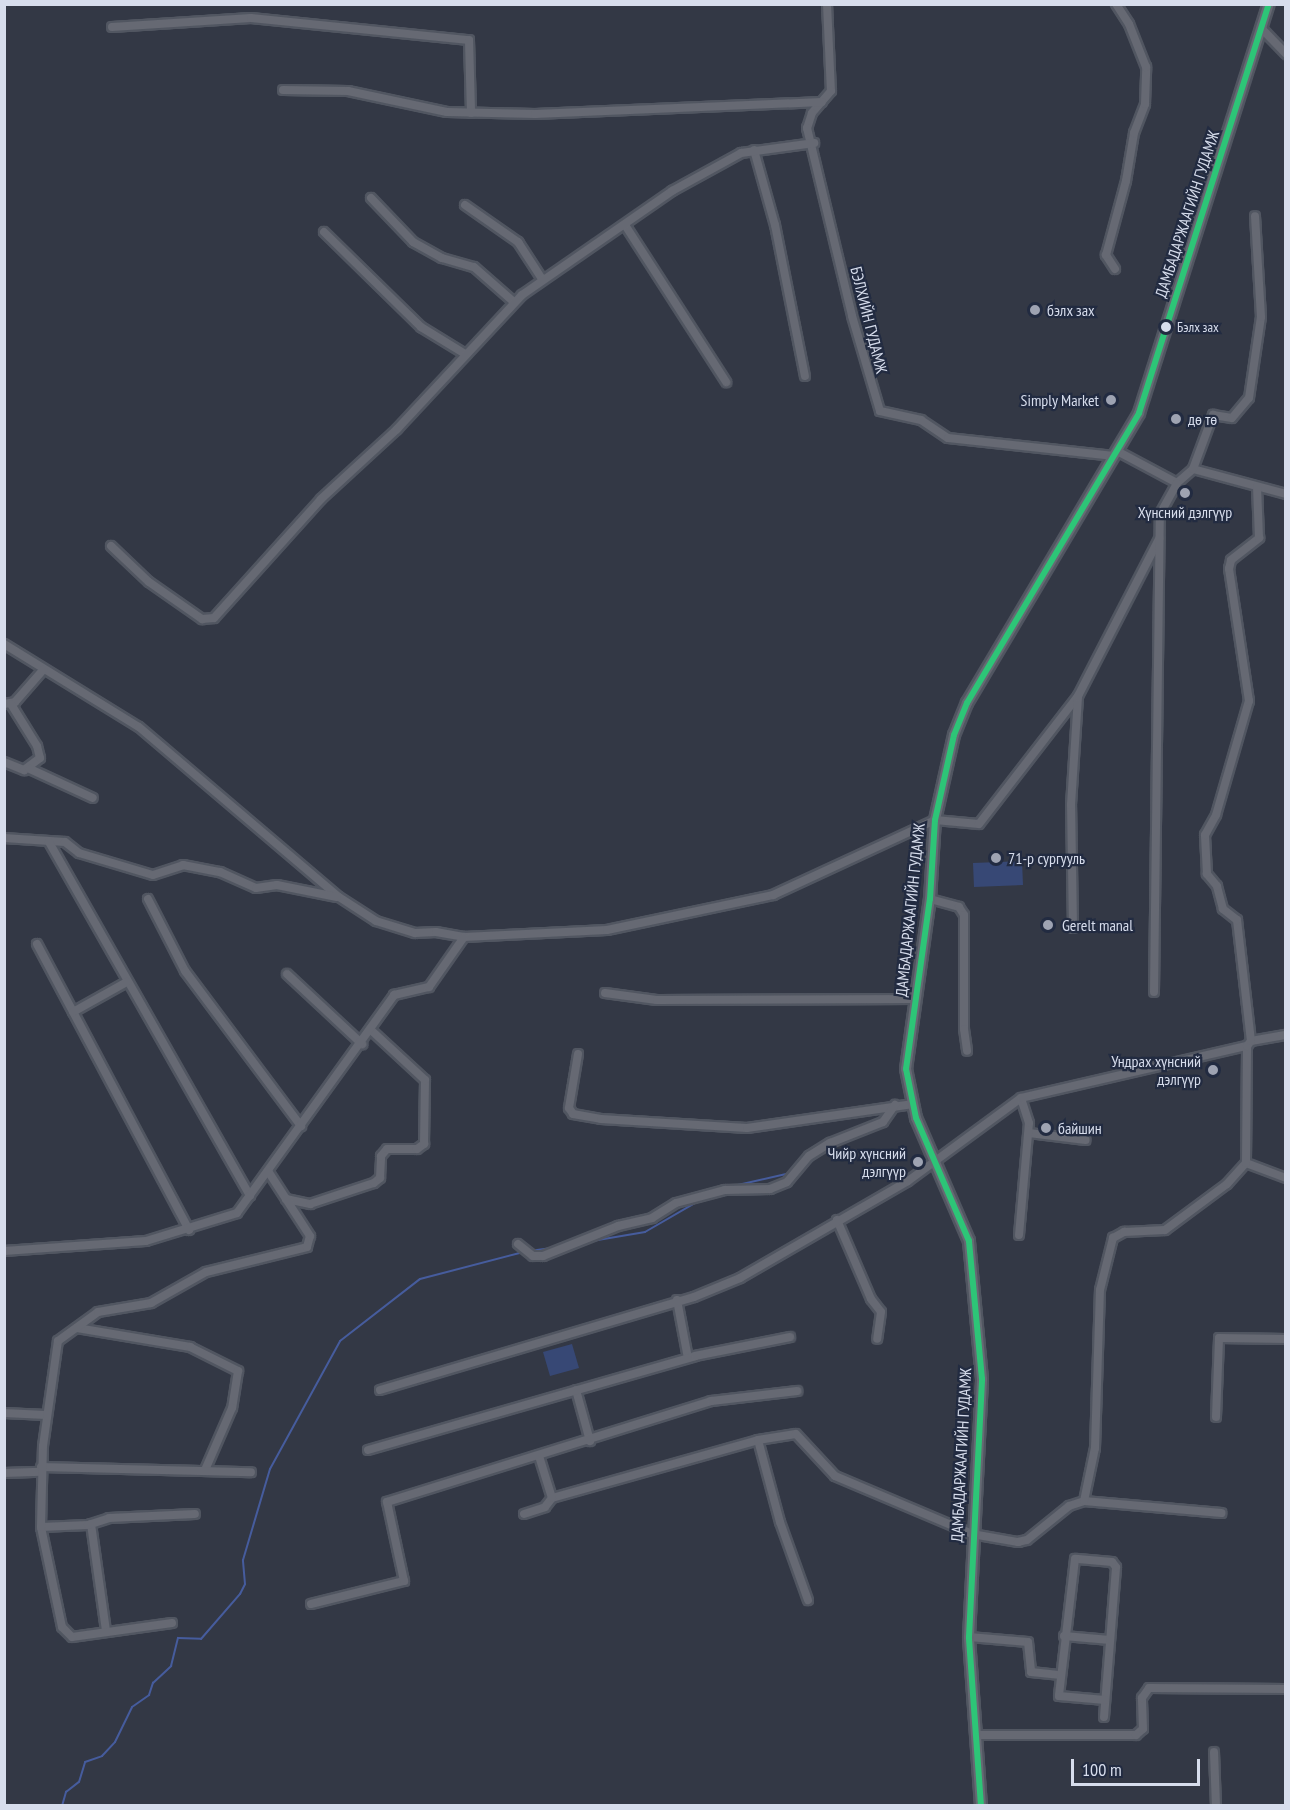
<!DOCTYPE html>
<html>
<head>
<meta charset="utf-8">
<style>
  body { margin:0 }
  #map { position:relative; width:1290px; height:1810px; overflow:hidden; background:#333845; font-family:"PT Sans Narrow",sans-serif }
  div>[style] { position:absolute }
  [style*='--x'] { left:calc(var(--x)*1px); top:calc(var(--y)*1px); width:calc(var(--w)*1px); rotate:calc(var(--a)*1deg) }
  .green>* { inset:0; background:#374875 }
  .stream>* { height:2px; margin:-1px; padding:0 1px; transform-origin:1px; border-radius:1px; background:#465c9d }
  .roads { filter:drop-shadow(2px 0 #515661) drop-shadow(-2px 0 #515661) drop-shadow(0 2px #515661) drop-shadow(0 -2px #515661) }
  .minor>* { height:8px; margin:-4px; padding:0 4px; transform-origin:4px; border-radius:4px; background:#666973 }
  .secondary>* { height:10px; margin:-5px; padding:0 5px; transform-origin:5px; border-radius:5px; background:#666973 }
  .bus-1>* { height:6px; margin:-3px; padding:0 3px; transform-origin:3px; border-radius:3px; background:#2dc577 }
  .dots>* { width:16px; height:16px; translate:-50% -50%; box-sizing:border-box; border:3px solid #222b41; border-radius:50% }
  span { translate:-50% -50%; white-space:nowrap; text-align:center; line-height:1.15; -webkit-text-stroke:4.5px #222b41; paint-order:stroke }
  .bus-label { font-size:14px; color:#d7ddec }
  .left { translate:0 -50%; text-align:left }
  .street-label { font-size:16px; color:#d7ddec }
  .poi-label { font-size:16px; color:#d7ddec }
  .right { translate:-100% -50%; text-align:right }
  .frame { position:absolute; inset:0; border:6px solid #d7ddec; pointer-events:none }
  .scale { position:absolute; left:1071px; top:1759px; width:129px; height:27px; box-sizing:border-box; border:3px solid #d7ddec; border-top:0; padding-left:8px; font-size:18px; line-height:21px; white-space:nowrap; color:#d7ddec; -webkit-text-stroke:4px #222b41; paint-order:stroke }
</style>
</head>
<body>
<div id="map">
  <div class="green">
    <div style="clip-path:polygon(1022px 861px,1023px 885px,974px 887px,973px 863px)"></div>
    <div style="clip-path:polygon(572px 1344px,579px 1368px,550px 1376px,543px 1352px)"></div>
  </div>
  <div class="stream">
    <div style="--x:729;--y:1187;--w:63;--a:-12.9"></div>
    <div style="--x:586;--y:1242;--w:60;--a:-9.6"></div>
    <div style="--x:645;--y:1232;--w:66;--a:-30.1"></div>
    <div style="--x:530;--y:1251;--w:27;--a:-8"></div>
    <div style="--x:62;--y:1806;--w:15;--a:-74"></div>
    <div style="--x:66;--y:1792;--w:16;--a:-38"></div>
    <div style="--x:79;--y:1782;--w:21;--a:-73"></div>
    <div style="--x:85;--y:1762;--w:18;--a:-19"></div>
    <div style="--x:102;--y:1756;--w:19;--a:-47"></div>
    <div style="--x:115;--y:1742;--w:39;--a:-64"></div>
    <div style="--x:132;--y:1707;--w:21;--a:-35"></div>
    <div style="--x:149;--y:1695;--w:13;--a:-72"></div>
    <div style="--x:153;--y:1683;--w:25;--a:-43"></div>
    <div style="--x:171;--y:1666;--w:29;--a:-76"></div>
    <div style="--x:178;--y:1638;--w:23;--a:2"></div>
    <div style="--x:201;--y:1639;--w:60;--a:-49.1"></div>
    <div style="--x:240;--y:1594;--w:11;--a:-63"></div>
    <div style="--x:245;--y:1584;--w:24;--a:-95"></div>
    <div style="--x:243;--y:1560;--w:95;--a:-73.5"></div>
    <div style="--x:270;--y:1469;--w:146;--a:-61.3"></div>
    <div style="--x:340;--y:1341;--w:101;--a:-37.8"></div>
    <div style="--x:420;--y:1279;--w:107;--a:-14.6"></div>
  </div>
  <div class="roads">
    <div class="minor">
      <div style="--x:827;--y:4;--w:87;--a:87.4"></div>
      <div style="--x:831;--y:91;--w:29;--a:131"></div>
      <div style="--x:812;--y:113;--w:16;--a:108"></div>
      <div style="--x:807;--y:128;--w:193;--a:76.5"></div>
      <div style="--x:852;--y:316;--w:99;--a:73.6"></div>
      <div style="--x:880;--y:411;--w:42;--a:12.4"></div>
      <div style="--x:921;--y:420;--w:32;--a:34"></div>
      <div style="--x:948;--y:438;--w:167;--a:6.2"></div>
      <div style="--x:112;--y:27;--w:139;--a:-3.7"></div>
      <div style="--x:251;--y:18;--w:219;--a:5.8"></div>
      <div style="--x:469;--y:40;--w:73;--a:88.4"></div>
      <div style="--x:1262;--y:29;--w:35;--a:46"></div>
      <div style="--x:283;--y:90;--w:65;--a:0.9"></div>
      <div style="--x:348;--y:91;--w:101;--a:12"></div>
      <div style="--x:447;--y:112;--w:88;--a:1.3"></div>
      <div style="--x:535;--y:114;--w:287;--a:-2.4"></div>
      <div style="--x:754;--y:150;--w:78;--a:74.4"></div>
      <div style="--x:775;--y:225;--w:154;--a:78.8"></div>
      <div style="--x:371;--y:198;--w:61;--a:46.3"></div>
      <div style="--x:413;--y:242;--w:33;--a:29"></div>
      <div style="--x:442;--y:258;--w:33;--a:16"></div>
      <div style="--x:474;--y:267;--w:53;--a:41.2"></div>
      <div style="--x:465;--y:205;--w:65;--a:34.9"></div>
      <div style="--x:518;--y:242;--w:44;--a:57"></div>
      <div style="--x:625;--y:225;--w:187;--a:57.2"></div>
      <div style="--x:324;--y:232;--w:136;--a:44.4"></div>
      <div style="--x:421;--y:327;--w:52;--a:31.5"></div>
      <div style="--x:1115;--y:269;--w:17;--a:-123"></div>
      <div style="--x:1106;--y:255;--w:77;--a:-74.9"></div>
      <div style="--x:1126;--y:181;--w:49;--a:-80.5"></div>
      <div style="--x:1134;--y:133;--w:31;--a:-69"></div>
      <div style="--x:1145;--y:104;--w:37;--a:-88"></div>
      <div style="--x:1146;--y:67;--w:46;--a:-111.6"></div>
      <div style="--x:1129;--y:24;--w:24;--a:-123"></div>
      <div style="--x:1117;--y:451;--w:68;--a:28.1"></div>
      <div style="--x:1177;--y:483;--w:21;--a:-41"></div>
      <div style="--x:1193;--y:469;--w:96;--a:15"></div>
      <div style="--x:1193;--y:469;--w:58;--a:-69.7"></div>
      <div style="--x:1213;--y:415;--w:19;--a:9"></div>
      <div style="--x:1232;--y:418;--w:26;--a:-50"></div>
      <div style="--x:1249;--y:398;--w:82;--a:-81.6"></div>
      <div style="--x:1261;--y:317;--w:101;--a:-93.4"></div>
      <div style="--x:111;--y:546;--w:52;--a:43.5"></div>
      <div style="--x:149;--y:582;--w:65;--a:34.9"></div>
      <div style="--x:202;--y:619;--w:12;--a:-5"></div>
      <div style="--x:214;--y:618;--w:160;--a:-48"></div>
      <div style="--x:321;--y:499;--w:103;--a:-42.6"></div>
      <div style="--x:397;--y:429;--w:183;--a:-47"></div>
      <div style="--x:522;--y:295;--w:183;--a:-34.7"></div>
      <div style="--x:672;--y:191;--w:79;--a:-28.8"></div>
      <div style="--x:741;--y:153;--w:74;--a:-7.8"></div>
      <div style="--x:4;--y:644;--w:158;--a:31.6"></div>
      <div style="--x:139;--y:727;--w:262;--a:40.4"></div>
      <div style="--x:339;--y:897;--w:44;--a:33"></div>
      <div style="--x:376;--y:921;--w:41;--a:17.1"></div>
      <div style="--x:415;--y:933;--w:21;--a:-3"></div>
      <div style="--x:436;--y:932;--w:28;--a:10"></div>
      <div style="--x:464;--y:937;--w:143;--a:-2.8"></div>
      <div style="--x:607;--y:930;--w:170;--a:-11.9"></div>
      <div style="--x:773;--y:895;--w:179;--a:-24.8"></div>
      <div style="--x:935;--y:820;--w:44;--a:5.2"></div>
      <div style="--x:979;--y:824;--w:162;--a:-52.3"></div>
      <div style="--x:4;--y:704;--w:11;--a:-10"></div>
      <div style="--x:15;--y:702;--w:43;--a:-48.8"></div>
      <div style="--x:4;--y:762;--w:22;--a:22"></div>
      <div style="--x:24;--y:770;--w:20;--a:-37"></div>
      <div style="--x:40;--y:758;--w:12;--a:-104"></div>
      <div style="--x:37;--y:746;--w:49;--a:-121.8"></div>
      <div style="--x:30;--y:769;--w:69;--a:24.7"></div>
      <div style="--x:4;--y:838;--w:61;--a:3.8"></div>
      <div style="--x:65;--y:842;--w:18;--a:38"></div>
      <div style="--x:79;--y:853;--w:77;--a:16.6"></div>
      <div style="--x:153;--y:875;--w:32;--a:-18"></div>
      <div style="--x:183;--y:865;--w:38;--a:11"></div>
      <div style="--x:220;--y:872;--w:39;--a:24"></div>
      <div style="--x:256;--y:888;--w:21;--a:-8"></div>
      <div style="--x:277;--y:885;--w:61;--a:11.3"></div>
      <div style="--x:49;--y:842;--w:407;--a:60.4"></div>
      <div style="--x:148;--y:899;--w:81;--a:62.8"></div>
      <div style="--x:185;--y:971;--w:194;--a:53.2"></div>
      <div style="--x:930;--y:899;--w:30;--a:15"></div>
      <div style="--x:959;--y:907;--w:9;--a:58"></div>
      <div style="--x:964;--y:915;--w:114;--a:90"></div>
      <div style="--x:964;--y:1029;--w:22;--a:82"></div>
      <div style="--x:1073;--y:928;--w:123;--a:-90.9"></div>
      <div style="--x:1071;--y:805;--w:109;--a:-86.3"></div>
      <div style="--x:1078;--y:696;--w:177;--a:-62.7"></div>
      <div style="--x:37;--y:944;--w:324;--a:62"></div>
      <div style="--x:287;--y:974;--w:103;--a:43"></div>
      <div style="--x:1154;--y:992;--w:478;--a:-89.3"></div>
      <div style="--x:1160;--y:514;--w:35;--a:-61"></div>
      <div style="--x:605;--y:993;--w:52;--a:7.7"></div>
      <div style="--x:657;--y:1000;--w:259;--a:-0.2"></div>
      <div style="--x:73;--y:1012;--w:62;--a:-29.1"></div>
      <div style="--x:1251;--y:1041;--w:36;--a:-10"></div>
      <div style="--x:578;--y:1054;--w:55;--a:99.5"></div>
      <div style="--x:569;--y:1108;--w:7;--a:56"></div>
      <div style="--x:573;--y:1114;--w:28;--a:10"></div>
      <div style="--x:601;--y:1119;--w:146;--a:3.5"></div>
      <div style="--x:747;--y:1128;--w:168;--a:-8.2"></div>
      <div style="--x:1029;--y:1133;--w:57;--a:7"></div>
      <div style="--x:1246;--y:1163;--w:43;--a:20.6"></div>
      <div style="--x:286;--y:1199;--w:25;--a:12"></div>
      <div style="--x:310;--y:1204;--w:67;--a:-18.2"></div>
      <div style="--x:374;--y:1183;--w:8;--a:-40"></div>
      <div style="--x:380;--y:1178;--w:22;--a:-87"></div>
      <div style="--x:381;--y:1156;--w:9;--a:-49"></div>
      <div style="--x:387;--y:1149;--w:30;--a:0"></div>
      <div style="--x:417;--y:1149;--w:9;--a:-36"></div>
      <div style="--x:424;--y:1144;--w:64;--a:-89.1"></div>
      <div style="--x:425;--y:1080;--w:72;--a:-137.2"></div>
      <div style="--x:837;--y:1220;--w:86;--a:66.7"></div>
      <div style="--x:871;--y:1299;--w:16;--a:52"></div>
      <div style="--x:881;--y:1312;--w:27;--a:98"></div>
      <div style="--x:1019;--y:1235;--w:112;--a:-84.9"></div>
      <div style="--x:1029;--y:1123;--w:26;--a:-108"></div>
      <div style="--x:518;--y:1244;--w:19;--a:39"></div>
      <div style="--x:533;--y:1256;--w:10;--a:0"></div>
      <div style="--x:543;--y:1256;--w:81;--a:-21.8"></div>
      <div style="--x:618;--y:1226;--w:35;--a:-13"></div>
      <div style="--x:652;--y:1218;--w:28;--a:-32"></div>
      <div style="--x:676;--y:1203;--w:51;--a:-14.9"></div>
      <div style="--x:725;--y:1190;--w:45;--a:-1.3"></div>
      <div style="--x:770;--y:1189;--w:18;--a:-22"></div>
      <div style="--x:787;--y:1182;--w:34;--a:-50"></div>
      <div style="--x:809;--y:1156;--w:25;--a:-32"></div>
      <div style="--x:830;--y:1143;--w:57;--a:-21.6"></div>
      <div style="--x:883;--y:1122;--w:21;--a:-55"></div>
      <div style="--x:4;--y:1251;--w:142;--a:-4"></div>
      <div style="--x:146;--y:1241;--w:95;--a:-17.1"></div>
      <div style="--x:237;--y:1213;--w:269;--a:-54.2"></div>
      <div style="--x:394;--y:995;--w:36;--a:-13"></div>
      <div style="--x:429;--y:987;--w:61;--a:-55"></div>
      <div style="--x:677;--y:1300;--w:59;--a:79.3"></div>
      <div style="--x:77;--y:1328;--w:115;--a:9.5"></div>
      <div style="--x:190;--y:1347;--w:54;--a:26.6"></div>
      <div style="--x:238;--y:1371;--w:37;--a:99"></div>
      <div style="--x:232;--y:1408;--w:68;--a:113.5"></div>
      <div style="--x:380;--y:1390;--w:327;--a:-16.5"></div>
      <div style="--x:694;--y:1297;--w:50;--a:-22.4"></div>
      <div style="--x:740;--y:1278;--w:194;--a:-30"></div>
      <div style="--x:908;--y:1181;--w:140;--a:-36.3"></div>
      <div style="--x:1021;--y:1098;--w:232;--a:-13"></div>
      <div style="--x:576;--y:1390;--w:53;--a:74.6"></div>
      <div style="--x:4;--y:1413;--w:42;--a:2.7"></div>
      <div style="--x:1216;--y:1417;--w:79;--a:-87.8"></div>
      <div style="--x:1219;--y:1338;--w:67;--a:0.9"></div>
      <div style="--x:758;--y:1440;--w:85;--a:75"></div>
      <div style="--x:780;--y:1522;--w:83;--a:70.3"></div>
      <div style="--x:368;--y:1450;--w:340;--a:-16"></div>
      <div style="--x:695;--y:1356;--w:97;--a:-11.3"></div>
      <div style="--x:41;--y:1467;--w:210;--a:1.4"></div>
      <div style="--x:4;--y:1473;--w:37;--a:-2"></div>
      <div style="--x:552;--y:1498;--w:214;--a:-15.7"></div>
      <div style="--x:758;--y:1440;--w:38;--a:-9"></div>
      <div style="--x:796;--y:1434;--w:57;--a:47.1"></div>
      <div style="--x:835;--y:1476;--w:149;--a:22.9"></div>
      <div style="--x:972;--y:1534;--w:47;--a:9.9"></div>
      <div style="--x:1018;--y:1542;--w:9;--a:-13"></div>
      <div style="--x:1027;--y:1540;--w:54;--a:-39"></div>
      <div style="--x:1069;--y:1506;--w:16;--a:-18"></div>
      <div style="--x:1084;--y:1501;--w:138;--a:5"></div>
      <div style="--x:1084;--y:1501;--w:54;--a:-78.3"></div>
      <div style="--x:1095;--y:1448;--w:158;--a:-88.2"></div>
      <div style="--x:1100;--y:1290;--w:54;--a:-76"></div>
      <div style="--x:1113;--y:1238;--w:13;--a:-29"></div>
      <div style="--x:1124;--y:1232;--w:41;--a:-2.8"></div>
      <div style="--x:1165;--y:1230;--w:77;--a:-36.6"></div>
      <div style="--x:1227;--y:1184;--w:28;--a:-48"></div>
      <div style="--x:1246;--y:1163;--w:117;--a:-89.5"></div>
      <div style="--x:1247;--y:1046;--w:6;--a:-51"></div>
      <div style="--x:1251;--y:1041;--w:122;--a:-96.6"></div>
      <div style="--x:1237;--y:920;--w:18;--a:-142"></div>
      <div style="--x:1223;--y:909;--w:24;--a:-105"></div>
      <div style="--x:1217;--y:886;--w:16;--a:-130"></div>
      <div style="--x:1207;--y:874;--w:39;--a:-93"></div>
      <div style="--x:1205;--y:835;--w:23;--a:-61"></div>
      <div style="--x:1216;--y:815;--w:119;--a:-73.9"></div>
      <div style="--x:1249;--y:701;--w:134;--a:-98.6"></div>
      <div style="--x:1229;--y:569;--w:9;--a:-77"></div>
      <div style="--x:1231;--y:560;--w:36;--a:-38"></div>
      <div style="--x:1259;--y:538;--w:51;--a:-92.2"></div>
      <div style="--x:524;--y:1514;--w:22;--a:-18"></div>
      <div style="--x:545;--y:1507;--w:11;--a:-52"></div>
      <div style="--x:552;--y:1498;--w:44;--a:-107.2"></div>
      <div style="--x:91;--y:1524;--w:108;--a:82"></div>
      <div style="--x:41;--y:1527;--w:47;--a:-2.4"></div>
      <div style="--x:88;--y:1525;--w:22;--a:-18"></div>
      <div style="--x:109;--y:1518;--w:86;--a:-2.7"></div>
      <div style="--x:311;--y:1604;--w:96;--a:-13.9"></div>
      <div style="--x:404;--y:1581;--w:81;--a:-102.1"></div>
      <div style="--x:387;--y:1502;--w:339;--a:-17.3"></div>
      <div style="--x:711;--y:1401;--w:87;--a:-6.6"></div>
      <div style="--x:172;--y:1623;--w:101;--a:172"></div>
      <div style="--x:72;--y:1637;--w:14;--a:-135"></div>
      <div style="--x:62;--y:1627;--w:102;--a:-101.9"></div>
      <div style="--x:41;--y:1527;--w:81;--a:-88.6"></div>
      <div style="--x:43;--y:1446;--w:106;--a:-81.9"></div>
      <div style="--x:58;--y:1341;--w:49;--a:-35.9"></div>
      <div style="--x:98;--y:1312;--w:54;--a:-9.6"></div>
      <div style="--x:151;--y:1303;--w:63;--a:-29.4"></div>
      <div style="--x:206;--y:1272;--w:104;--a:-13.9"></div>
      <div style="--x:307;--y:1247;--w:11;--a:-75"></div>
      <div style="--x:310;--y:1236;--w:77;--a:-122.9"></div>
      <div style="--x:1064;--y:1636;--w:46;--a:5"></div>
      <div style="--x:969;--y:1637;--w:59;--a:4.8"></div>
      <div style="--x:1028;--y:1642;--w:30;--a:84"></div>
      <div style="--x:1031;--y:1672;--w:30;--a:6"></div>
      <div style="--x:1104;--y:1717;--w:150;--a:-85.4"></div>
      <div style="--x:1116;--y:1567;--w:6;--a:-129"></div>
      <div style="--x:1112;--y:1562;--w:37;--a:-175"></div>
      <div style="--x:1075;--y:1559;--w:138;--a:96.7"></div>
      <div style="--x:1059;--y:1696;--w:46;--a:5"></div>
      <div style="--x:977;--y:1735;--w:159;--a:0"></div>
      <div style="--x:1136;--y:1735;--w:9;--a:-41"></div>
      <div style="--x:1143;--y:1729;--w:31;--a:-92"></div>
      <div style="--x:1142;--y:1698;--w:12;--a:-55"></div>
      <div style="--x:1149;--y:1688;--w:137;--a:0.4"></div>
      <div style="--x:1214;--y:1752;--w:54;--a:87.9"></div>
    </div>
    <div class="secondary">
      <div style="--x:981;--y:1806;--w:169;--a:-94.1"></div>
      <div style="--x:969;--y:1637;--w:258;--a:-87.1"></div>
      <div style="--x:982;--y:1379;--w:139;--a:-95.4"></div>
      <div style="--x:969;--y:1241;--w:134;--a:-113.3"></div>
      <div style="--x:916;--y:1118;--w:50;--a:-101.5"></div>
      <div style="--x:906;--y:1069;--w:172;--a:-82"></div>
      <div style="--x:930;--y:899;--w:79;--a:-86.4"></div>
      <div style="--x:935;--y:820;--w:87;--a:-77.4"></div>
      <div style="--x:954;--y:735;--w:35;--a:-68"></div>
      <div style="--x:967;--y:703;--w:337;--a:-59.3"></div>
      <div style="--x:1139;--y:413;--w:429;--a:-72.4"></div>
    </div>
  </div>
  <div class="bus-1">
    <div style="--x:981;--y:1806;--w:169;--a:-94.1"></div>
    <div style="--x:969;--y:1637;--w:258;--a:-87.1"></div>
    <div style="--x:982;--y:1379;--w:139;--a:-95.4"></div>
    <div style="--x:969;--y:1241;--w:134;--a:-113.3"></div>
    <div style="--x:916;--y:1118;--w:50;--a:-101.5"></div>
    <div style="--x:906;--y:1069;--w:172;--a:-82"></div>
    <div style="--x:930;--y:899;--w:79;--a:-86.4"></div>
    <div style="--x:935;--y:820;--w:87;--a:-77.4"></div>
    <div style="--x:954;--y:735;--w:35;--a:-68"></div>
    <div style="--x:967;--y:703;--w:337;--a:-59.3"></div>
    <div style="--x:1139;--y:413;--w:429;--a:-72.4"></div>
  </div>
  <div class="dots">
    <div style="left:1035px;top:310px;background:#9ea3b2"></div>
    <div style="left:1166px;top:327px;background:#d7ddec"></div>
    <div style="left:1111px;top:400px;background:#9ea3b2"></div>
    <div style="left:1176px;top:419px;background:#9ea3b2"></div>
    <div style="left:1185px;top:493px;background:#9ea3b2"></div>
    <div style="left:996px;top:858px;background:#9ea3b2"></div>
    <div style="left:1048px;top:925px;background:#9ea3b2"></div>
    <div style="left:1213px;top:1070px;background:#9ea3b2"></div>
    <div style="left:1046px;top:1128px;background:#9ea3b2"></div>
    <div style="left:918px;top:1162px;background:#9ea3b2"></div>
  </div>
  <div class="bus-label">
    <span class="left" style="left:1177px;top:327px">Бэлх зах</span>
  </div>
  <div class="street-label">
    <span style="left:1187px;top:214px;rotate:-72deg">ДАМБАДАРЖААГИЙН ГУДАМЖ</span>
    <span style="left:869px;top:320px;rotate:76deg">БЭЛХИЙН ГУДАМЖ</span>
    <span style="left:910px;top:910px;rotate:-84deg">ДАМБАДАРЖААГИЙН ГУДАМЖ</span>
    <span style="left:961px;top:1455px;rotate:-87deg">ДАМБАДАРЖААГИЙН ГУДАМЖ</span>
  </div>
  <div class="poi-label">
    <span class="left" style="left:1047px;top:310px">бэлх зах</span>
    <span class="right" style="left:1099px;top:400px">Simply Market</span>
    <span class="left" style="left:1188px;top:419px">дө тө</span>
    <span style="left:1185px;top:512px">Хүнсний дэлгүүр</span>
    <span class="left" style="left:1008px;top:858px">71-р сургууль</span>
    <span class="left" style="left:1062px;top:925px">Gerelt manal</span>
    <span class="right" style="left:1201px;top:1070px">Ундрах хүнсний<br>дэлгүүр</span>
    <span class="left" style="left:1058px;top:1128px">байшин</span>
    <span class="right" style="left:906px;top:1162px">Чийр хүнсний<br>дэлгүүр</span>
  </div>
  <div class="frame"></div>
  <div class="scale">100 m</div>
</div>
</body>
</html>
